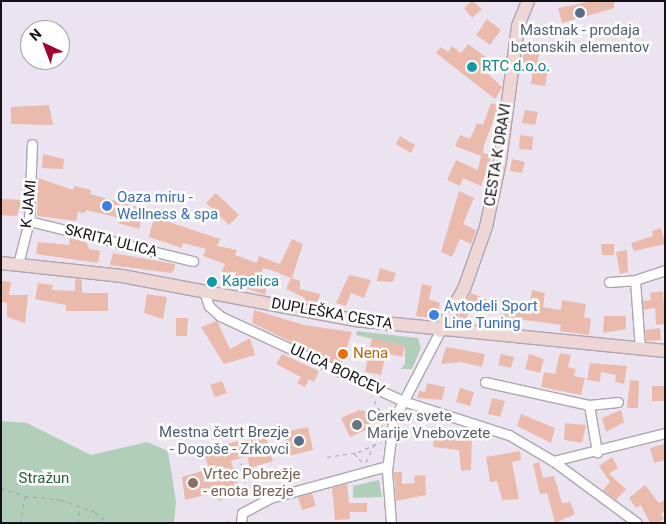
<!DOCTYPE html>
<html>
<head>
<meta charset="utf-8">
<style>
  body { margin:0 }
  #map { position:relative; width:666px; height:524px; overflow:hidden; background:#ece3f1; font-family:Roboto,sans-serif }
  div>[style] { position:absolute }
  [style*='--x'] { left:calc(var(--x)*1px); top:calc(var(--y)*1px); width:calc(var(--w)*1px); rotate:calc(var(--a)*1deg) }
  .green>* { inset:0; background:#b0ceb8 }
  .building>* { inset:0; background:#eabbac }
  .path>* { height:1px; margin-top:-0.5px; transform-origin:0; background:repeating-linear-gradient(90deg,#a8a1ac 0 4px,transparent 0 8px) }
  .roads { filter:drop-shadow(1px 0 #ada4b2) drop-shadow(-1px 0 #ada4b2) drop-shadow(0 1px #ada4b2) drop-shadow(0 -1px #ada4b2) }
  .street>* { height:9px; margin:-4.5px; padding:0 4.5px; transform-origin:4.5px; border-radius:4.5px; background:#fff }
  .secondary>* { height:12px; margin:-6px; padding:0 6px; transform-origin:6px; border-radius:6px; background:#eed6d5 }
  .dots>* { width:14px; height:14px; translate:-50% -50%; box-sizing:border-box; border:2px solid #fff; border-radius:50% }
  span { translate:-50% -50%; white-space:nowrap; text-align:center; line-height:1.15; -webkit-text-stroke:5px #fff; paint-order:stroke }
  .service-label { font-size:15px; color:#4e5e75 }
  .right { translate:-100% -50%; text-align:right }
  .culture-label { font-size:15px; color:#0d838f }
  .left { translate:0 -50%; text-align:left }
  .street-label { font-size:15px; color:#151217 }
  .shop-label { font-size:15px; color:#366cbe }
  .food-label { font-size:15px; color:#c56008 }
  .worship-label { font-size:15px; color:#5b616d }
  .education-label { font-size:15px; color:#785e54 }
  .park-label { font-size:15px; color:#24613c }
  .frame { position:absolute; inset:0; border:2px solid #151217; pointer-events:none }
  .north { position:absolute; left:20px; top:20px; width:50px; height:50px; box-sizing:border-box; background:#fff; border:1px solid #a1a0a2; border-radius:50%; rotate:317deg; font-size:14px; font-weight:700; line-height:20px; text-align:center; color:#151217 }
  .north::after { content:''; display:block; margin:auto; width:18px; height:22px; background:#a1012d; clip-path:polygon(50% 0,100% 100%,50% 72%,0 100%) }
</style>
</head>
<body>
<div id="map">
  <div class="green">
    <div style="clip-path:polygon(357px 331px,418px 338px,421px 348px,412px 369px,401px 369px,405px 364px,405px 346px,356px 335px)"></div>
    <div style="clip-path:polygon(1px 421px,27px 423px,91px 455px,147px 442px,168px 451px,176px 502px,174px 523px,1px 523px)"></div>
    <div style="clip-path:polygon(379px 480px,382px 497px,353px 498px,353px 486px)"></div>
  </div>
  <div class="building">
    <div style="clip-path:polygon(472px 1px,482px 9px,472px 18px,464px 8px)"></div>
    <div style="clip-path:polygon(593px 1px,614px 1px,614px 8px,562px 23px,558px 8px)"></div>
    <div style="clip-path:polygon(487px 19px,501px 30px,490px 45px,476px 35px)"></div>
    <div style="clip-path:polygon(468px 44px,493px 62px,486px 72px,502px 87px,495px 99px,436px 53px,441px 47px,448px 52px,452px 46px,461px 53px)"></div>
    <div style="clip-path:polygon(525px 45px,540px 47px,537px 65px,522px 62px)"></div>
    <div style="clip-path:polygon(533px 68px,548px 70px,545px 86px,531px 84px)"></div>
    <div style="clip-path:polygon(491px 103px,499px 106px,484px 145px,483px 153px,492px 155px,481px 186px,463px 178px,460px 186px,447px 180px,456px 160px,478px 170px,481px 156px,455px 146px,460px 135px,470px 139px,477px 123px,483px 125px)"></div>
    <div style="clip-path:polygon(49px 105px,53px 125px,11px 124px,11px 107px)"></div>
    <div style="clip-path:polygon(525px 110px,538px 112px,535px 125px,522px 123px)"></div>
    <div style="clip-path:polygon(520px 135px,533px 137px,532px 150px,519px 149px)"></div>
    <div style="clip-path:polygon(400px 136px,415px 145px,411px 153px,396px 144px)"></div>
    <div style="clip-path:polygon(43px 154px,64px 159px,63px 169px,42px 168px)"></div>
    <div style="clip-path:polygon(512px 159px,525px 162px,522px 173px,510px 171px)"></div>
    <div style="clip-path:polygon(38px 178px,73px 190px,74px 186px,91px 190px,90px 194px,138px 207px,137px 213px,143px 214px,139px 229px,118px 223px,120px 218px,86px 210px,85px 213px,78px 212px,76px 221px,37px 216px)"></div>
    <div style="clip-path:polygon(459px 191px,474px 198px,463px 224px,476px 230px,471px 244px,460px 239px,452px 257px,441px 252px)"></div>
    <div style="clip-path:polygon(216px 193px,239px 215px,229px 225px,206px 203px)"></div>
    <div style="clip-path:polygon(1px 199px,22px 200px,17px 216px,1px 215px)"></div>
    <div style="clip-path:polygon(154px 217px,220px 239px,217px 246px,237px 250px,235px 255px,257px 263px,259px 256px,280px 264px,292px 239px,303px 244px,292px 278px,300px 281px,300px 289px,320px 294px,317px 305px,304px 302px,305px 298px,286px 289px,291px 278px,271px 270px,263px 268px,257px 284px,267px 288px,265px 295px,246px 288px,248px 282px,222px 272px,225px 264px,203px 256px,206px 249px,183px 243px,182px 248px,149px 237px)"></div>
    <div style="clip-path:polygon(661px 228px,665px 244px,634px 251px,631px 243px,653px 236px,652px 231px)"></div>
    <div style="clip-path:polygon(70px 237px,86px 241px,89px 249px,100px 251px,98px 263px,36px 254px,38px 242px,69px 245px)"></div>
    <div style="clip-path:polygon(601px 244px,614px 244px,614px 255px,602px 255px)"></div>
    <div style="clip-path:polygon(627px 250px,628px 272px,620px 274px,616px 252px)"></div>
    <div style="clip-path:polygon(113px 253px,175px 264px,174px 270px,171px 273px,110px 265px)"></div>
    <div style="clip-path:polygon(380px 268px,396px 273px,393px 282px,377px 281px)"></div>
    <div style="clip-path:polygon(349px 275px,371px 280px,364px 298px,351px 293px,346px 306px,336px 303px)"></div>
    <div style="clip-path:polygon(75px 279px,82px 280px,82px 293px,108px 293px,108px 311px,66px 311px,66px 305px,35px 299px,38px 283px,53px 285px,52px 290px,75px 291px)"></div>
    <div style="clip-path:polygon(1px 281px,11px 282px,9px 295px,28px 295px,25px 323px,7px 317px,7px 303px,1px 302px)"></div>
    <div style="clip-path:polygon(422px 284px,432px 286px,429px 299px,440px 303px,437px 319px,416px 316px)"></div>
    <div style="clip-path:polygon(532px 290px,545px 293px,543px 307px,561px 310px,562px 300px,586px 304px,584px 317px,591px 319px,589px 335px,560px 331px,561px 325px,503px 317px,505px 303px,529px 307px)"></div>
    <div style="clip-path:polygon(663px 291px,665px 324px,656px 325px,655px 308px,643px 310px,643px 301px,651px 300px,650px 293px)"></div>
    <div style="clip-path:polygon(471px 293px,486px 299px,481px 310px,471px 306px,465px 322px,457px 318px)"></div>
    <div style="clip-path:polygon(147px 294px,167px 297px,163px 319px,144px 313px)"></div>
    <div style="clip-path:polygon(254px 310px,304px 325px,352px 332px,341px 366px,252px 323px)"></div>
    <div style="clip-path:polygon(604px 316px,626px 316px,626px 329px,603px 333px)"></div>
    <div style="clip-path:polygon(176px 318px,188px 318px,187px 336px,176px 336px)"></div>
    <div style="clip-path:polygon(217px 321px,230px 349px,250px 338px,255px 355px,224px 364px,201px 327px)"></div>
    <div style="clip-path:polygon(660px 328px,661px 340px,646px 341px,645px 330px)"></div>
    <div style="clip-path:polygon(372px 338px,405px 346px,402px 357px,386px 353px,381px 375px,365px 372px)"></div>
    <div style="clip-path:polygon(446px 347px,485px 354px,482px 367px,461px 362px,441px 364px)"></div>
    <div style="clip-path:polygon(560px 353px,571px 355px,568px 367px,576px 369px,574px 376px,585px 378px,581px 395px,541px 387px,544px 372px,555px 374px)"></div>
    <div style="clip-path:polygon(282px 354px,319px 371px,314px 382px,309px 379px,305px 387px,297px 383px,301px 377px,276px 364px)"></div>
    <div style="clip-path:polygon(501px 354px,514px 357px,511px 368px,498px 365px)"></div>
    <div style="clip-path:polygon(529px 354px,544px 359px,540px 373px,525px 369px)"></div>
    <div style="clip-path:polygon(590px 363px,627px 366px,624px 384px,615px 382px,616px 375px,601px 372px,600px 382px,587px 380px)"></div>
    <div style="clip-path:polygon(630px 380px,639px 381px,638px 408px,627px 408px)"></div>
    <div style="clip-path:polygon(222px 381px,227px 393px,215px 397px,210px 385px)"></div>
    <div style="clip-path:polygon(427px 383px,445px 387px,442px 400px,417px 398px,419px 391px,425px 392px)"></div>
    <div style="clip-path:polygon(652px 386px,665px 386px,665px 401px,652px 401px)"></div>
    <div style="clip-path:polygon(460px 388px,474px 392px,470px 406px,456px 402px)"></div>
    <div style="clip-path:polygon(492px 398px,505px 401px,500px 417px,488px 414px)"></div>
    <div style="clip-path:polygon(359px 410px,369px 412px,372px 421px,368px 429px,350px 437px,341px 418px)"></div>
    <div style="clip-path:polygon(621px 410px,624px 422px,606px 432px,602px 418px)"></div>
    <div style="clip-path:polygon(521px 414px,555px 428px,551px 443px,517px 426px)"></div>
    <div style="clip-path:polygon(565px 423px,586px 425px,582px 443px,564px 440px)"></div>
    <div style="clip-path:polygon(308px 427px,313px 450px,289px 456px,284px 432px)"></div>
    <div style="clip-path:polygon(435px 430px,472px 433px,471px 470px,461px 471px,459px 450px,433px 447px)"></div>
    <div style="clip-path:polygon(265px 433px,273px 461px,250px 468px,247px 456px,231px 461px,241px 494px,218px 501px,216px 492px,185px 500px,182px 477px,209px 469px,204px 451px)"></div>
    <div style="clip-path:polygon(665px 444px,665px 460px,654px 463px,650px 448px)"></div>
    <div style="clip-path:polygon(520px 451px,521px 460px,512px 462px,519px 499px,502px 500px,497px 481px,490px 482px,486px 457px)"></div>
    <div style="clip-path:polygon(612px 457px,618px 468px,609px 474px,626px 489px,616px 500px,603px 490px,610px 482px,599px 466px)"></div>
    <div style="clip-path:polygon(539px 462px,543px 478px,554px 476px,562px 503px,570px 502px,575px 514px,555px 523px,547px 493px,540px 494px,533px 464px)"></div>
    <div style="clip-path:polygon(394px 472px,402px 472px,402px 484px,415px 483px,414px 476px,425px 475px,426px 495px,396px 501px)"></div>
    <div style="clip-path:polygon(347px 484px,349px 503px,367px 503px,367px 512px,350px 512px,350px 519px,335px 520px,332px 488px)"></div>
    <div style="clip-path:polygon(645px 485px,659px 503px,665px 500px,665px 511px,661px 514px,664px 519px,658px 523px,650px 523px,641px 505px,636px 508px,629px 498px)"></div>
    <div style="clip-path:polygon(312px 493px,316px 506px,302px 510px,298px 497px)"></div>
  </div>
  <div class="path">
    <div style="--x:354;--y:453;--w:12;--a:48"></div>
    <div style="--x:327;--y:457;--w:31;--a:-9"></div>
    <div style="--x:358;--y:452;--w:25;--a:-23"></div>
    <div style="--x:366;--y:462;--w:38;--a:-65"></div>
    <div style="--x:382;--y:427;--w:16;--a:-97"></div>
    <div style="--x:380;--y:411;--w:17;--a:-118"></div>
    <div style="--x:241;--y:463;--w:35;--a:78"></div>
    <div style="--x:1;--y:488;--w:25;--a:18"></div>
    <div style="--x:25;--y:496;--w:27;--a:100"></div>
    <div style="--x:25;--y:496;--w:36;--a:6"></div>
    <div style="--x:61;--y:500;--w:36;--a:19"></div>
    <div style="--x:95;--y:512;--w:17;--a:40"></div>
    <div style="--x:78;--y:523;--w:17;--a:-83"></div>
    <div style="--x:226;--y:523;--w:8;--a:-30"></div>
  </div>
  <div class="roads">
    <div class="street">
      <div style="--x:29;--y:221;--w:169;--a:13.7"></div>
      <div style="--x:18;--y:264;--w:44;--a:-75.7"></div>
      <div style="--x:29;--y:221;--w:77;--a:-87.8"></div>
      <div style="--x:635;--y:280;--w:69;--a:85.9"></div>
      <div style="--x:609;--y:282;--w:26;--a:-4"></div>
      <div style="--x:635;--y:280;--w:32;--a:-18"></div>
      <div style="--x:204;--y:291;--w:16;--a:72"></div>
      <div style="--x:209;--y:306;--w:15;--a:42"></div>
      <div style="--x:220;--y:316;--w:202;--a:24.9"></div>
      <div style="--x:403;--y:401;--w:111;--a:17.8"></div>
      <div style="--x:509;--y:435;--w:51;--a:30.6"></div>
      <div style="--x:553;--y:461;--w:104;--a:36.4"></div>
      <div style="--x:485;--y:382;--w:107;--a:12.5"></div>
      <div style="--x:589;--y:405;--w:29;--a:-6"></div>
      <div style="--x:589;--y:405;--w:48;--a:80.3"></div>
      <div style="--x:553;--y:461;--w:115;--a:-14"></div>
      <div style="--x:241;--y:523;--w:10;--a:-84"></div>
      <div style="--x:242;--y:513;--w:32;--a:-28"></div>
      <div style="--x:270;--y:498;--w:121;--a:-15.3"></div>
      <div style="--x:391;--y:523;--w:52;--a:-94.4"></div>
      <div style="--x:387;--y:471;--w:50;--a:-83.2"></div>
      <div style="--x:393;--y:421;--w:102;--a:-62.4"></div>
    </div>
    <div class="secondary">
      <div style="--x:1;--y:263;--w:122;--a:6.1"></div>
      <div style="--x:122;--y:276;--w:236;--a:10.7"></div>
      <div style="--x:354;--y:320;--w:313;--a:5.7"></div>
      <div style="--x:440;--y:331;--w:48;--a:-60.3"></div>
      <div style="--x:464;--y:289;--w:66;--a:-70.5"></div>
      <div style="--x:486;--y:227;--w:67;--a:-78"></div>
      <div style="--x:500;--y:161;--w:136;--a:-82.4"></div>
      <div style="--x:518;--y:26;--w:27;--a:-68"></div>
    </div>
  </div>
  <div class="dots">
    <div style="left:580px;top:13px;background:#5c6f8a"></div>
    <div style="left:472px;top:67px;background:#0f9aa8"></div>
    <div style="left:107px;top:206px;background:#3f7fe0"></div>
    <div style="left:212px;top:282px;background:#0f9aa8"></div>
    <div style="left:434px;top:315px;background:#3f7fe0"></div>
    <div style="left:343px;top:354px;background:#e8710a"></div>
    <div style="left:357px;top:425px;background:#6b7280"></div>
    <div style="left:299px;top:441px;background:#5c6f8a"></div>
    <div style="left:193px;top:483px;background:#8d6e63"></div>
  </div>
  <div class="service-label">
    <span style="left:580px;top:39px">Mastnak - prodaja<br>betonskih elementov</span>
    <span class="right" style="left:289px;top:441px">Mestna četrt Brezje<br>- Dogoše - Zrkovci</span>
  </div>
  <div class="culture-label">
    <span class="left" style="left:482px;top:67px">RTC d.o.o.</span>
    <span class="left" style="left:222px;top:282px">Kapelica</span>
  </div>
  <div class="street-label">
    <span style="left:498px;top:155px;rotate:-81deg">CESTA K DRAVI</span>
    <span style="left:29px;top:204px;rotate:-84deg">K JAMI</span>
    <span style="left:111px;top:241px;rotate:14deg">SKRITA ULICA</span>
    <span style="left:332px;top:314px;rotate:10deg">DUPLEŠKA CESTA</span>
    <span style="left:337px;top:370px;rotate:25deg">ULICA BORCEV</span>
  </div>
  <div class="shop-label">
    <span class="left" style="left:117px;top:206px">Oaza miru -<br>Wellness &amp; spa</span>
    <span class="left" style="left:444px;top:315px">Avtodeli Sport<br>Line Tuning</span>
  </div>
  <div class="food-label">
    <span class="left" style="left:353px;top:354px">Nena</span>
  </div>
  <div class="worship-label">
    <span class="left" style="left:367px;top:425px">Cerkev svete<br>Marije Vnebovzete</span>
  </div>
  <div class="education-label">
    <span class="left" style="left:203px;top:483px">Vrtec Pobrežje<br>- enota Brezje</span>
  </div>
  <div class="park-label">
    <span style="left:44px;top:479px">Stražun</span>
  </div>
  <div class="frame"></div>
  <div class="north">N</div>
</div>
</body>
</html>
